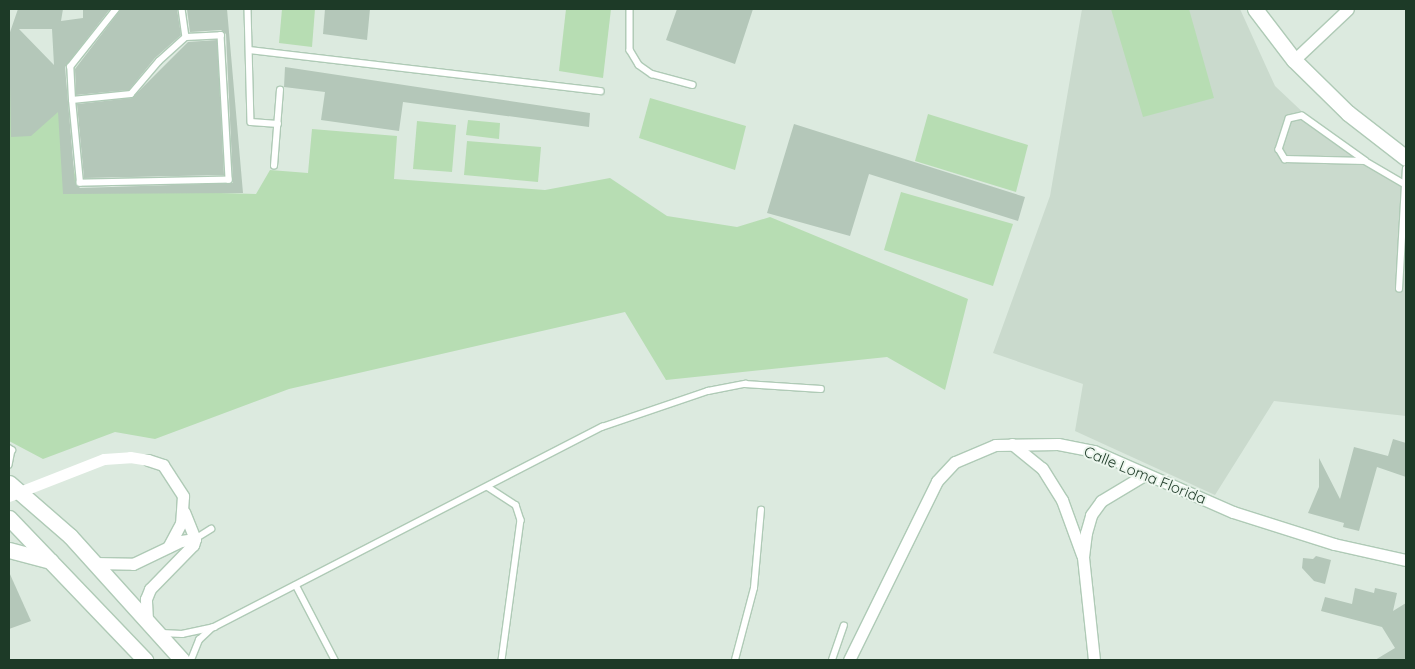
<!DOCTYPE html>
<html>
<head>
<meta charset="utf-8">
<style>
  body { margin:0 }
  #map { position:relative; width:1415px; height:669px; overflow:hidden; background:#dceadf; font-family:Quicksand,sans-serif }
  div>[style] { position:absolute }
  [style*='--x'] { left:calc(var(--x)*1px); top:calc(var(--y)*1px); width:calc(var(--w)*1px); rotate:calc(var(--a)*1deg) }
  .built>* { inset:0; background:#cadacd }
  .green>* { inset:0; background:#b7ddb3 }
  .building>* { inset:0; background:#b4c7b9 }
  .roads { filter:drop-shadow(1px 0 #afcab6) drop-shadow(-1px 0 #afcab6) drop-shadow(0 1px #afcab6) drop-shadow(0 -1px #afcab6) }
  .lane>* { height:5.5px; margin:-2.75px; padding:0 2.75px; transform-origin:2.75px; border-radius:2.75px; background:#fff }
  .street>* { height:11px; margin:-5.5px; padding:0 5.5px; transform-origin:5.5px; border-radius:5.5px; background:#fff }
  .secondary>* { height:15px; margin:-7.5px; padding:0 7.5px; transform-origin:7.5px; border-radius:7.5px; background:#fff }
  .street-bridge>* { height:11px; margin:-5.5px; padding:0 5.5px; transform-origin:5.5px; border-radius:5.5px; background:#fff }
  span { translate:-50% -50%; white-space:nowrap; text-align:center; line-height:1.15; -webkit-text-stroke:4px #ecf6ee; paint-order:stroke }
  .street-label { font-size:15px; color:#1d3a27 }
  .frame { position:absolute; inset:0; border:10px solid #1d3a27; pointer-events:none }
</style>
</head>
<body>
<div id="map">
  <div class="built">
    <div style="clip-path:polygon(1082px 9px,1240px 9px,1275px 86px,1328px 136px,1406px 183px,1406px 416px,1274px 401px,1215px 495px,1075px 431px,1083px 384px,993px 353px,1050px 196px)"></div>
  </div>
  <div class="green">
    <div style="clip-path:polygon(282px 9px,315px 9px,312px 47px,279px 43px)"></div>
    <div style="clip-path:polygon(566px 9px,611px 9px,603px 78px,559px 71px)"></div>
    <div style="clip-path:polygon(1111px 9px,1189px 9px,1214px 98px,1143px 117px)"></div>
    <div style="clip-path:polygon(55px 78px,78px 189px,256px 194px,270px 170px,308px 173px,312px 129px,397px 136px,394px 179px,545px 190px,610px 178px,667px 216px,737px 227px,770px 217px,968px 299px,945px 390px,887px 357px,666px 380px,625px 312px,289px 389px,155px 439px,115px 432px,43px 459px,9px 441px,9px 80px)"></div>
    <div style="clip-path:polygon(650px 98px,746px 126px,735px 170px,639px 138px)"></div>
    <div style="clip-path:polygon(928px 114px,1028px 145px,1016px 192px,915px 161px)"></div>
    <div style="clip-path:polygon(468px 120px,500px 123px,499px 139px,466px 135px)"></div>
    <div style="clip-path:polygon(417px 121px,456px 125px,452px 172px,413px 169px)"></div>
    <div style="clip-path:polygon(467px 141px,541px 147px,538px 182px,464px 175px)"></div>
    <div style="clip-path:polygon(901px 192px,1013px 224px,993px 286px,884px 250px)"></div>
  </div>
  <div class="building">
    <div style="clip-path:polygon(evenodd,18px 9px,63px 9px,61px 21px,83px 18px,83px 9px,110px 9px,65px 67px,75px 183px,80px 188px,233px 183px,226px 34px,221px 30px,190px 32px,187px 9px,227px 9px,243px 193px,63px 194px,58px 112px,31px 136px,11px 137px,9px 35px,18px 9px,19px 29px,52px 29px,54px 65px,19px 29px)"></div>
    <div style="clip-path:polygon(121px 9px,177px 9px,181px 35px,155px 58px,129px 90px,76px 95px,75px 69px)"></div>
    <div style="clip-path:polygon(325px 9px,370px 9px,367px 40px,323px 34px)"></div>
    <div style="clip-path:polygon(677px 9px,753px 9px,735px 64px,666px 40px)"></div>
    <div style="clip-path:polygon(217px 40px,224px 175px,84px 178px,77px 104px,132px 98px,188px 42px)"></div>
    <div style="clip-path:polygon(285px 67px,590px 113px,589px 127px,403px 102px,399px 131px,321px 120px,325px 92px,284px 87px)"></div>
    <div style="clip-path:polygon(794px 124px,1025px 197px,1018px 221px,869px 174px,850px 236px,767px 213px)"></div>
    <div style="clip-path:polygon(1393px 439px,1406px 443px,1406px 477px,1377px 467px,1359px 531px,1343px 527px,1344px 523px,1308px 513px,1319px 487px,1319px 458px,1340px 499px,1354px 447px,1388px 456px)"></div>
    <div style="clip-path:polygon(1316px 556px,1331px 560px,1325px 584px,1314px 581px,1302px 568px,1303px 558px,1313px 559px)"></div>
    <div style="clip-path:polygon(9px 572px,31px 621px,9px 629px)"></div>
    <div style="clip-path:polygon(1355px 588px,1374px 593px,1375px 588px,1397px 593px,1393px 611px,1406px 603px,1406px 660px,1375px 660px,1395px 648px,1382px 627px,1321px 611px,1325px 597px,1352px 604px)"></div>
  </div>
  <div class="roads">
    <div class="lane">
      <div style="--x:182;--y:9;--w:28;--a:82"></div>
      <div style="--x:248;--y:9;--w:113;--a:88.5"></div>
      <div style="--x:251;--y:122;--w:27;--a:4"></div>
      <div style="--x:630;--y:9;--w:41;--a:90"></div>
      <div style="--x:630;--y:50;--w:17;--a:59"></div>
      <div style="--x:639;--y:65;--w:16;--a:35"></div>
      <div style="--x:652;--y:74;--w:42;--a:15"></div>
      <div style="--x:250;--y:50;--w:353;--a:6.7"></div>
      <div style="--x:72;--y:100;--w:59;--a:-5.8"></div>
      <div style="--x:131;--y:94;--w:43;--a:-49.7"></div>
      <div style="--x:159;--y:61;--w:36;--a:-42"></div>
      <div style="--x:186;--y:37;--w:35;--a:-3"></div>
      <div style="--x:221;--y:35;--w:145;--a:86.8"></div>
      <div style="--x:229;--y:180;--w:149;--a:178.8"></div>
      <div style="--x:80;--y:183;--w:83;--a:-95.5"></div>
      <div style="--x:72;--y:100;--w:33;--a:-93"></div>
      <div style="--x:70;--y:67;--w:74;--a:-51.6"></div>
      <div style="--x:1365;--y:161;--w:77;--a:-144.5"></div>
      <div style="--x:1302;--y:116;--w:13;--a:167"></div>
      <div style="--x:1289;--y:119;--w:32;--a:108"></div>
      <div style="--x:1279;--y:149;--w:12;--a:59"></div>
      <div style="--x:1285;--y:159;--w:80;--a:1.4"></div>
      <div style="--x:1365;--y:161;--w:44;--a:30.1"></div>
      <div style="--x:274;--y:166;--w:76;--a:-85.5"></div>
      <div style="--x:1399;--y:289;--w:120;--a:-86.7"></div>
      <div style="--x:9;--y:448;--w:4;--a:34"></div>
      <div style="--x:12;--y:450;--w:15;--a:101"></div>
      <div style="--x:488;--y:487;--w:33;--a:33"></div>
      <div style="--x:516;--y:505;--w:16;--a:72"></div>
      <div style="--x:521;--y:520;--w:141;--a:97.7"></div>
      <div style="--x:195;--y:539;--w:19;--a:-32"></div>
      <div style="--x:296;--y:585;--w:85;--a:62.5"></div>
      <div style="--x:162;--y:633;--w:20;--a:3"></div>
      <div style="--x:182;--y:634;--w:33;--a:-12"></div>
      <div style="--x:214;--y:627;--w:437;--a:-27.3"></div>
      <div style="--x:602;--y:427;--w:112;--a:-18.8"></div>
      <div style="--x:708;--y:391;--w:38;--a:-11"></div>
      <div style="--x:745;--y:384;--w:76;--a:3.8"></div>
      <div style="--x:191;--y:660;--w:22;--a:-68"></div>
      <div style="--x:199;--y:640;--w:18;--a:-43"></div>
      <div style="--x:735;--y:660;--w:74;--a:-75.2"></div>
      <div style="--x:754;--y:588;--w:78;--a:-84.9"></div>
      <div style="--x:832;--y:660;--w:36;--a:-71"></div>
    </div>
    <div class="street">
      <div style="--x:1294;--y:60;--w:74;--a:-43.4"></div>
      <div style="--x:1012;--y:444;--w:38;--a:39"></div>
      <div style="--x:1042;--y:468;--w:38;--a:58"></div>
      <div style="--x:1062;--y:500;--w:59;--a:70"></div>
      <div style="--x:148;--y:460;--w:16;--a:18"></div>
      <div style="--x:163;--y:465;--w:37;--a:57"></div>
      <div style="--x:183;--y:496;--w:27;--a:94"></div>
      <div style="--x:181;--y:523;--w:27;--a:118"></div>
      <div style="--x:94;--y:563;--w:39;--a:1"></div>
      <div style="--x:133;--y:564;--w:53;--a:-25.6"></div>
      <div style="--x:181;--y:541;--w:14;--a:-8"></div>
      <div style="--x:147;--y:620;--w:21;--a:-93"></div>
      <div style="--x:146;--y:599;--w:11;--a:-68"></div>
      <div style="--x:150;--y:589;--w:62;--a:-45.7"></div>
      <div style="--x:193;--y:545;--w:6;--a:-72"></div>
      <div style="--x:195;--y:539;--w:29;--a:-112"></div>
      <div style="--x:849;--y:660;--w:199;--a:-63.8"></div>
      <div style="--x:937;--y:481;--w:26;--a:-47"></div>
      <div style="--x:955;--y:462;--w:43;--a:-23"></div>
      <div style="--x:995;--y:445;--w:63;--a:-0.9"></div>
      <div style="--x:1058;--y:444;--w:37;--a:11"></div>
      <div style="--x:1094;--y:451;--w:152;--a:23.7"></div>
      <div style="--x:1233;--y:512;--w:106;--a:17.6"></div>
      <div style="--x:1334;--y:544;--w:74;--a:12.5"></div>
      <div style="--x:1094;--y:660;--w:104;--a:-96.1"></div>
      <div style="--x:1083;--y:557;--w:24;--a:-83"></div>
      <div style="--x:1086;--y:533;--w:19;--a:-74"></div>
      <div style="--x:1091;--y:515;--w:17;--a:-54"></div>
      <div style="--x:1101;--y:501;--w:52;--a:-31"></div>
    </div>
    <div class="secondary">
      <div style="--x:1255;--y:9;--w:64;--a:52.6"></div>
      <div style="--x:1294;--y:60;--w:76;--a:44.5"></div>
      <div style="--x:1348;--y:113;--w:73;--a:37.8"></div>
      <div style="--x:9;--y:483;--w:81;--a:41"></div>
      <div style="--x:70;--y:536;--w:167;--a:47.9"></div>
      <div style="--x:9;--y:518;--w:197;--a:46.2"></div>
      <div style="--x:9;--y:550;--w:43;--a:14.7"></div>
    </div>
  </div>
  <div class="street-bridge">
    <div style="--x:9;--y:496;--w:102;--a:-21.3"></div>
    <div style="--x:104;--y:459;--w:26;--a:-4"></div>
    <div style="--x:130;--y:457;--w:18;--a:9"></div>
  </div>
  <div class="street-label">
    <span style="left:1145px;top:475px;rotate:22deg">Calle Loma Florida</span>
  </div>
  <div class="frame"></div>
</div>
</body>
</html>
